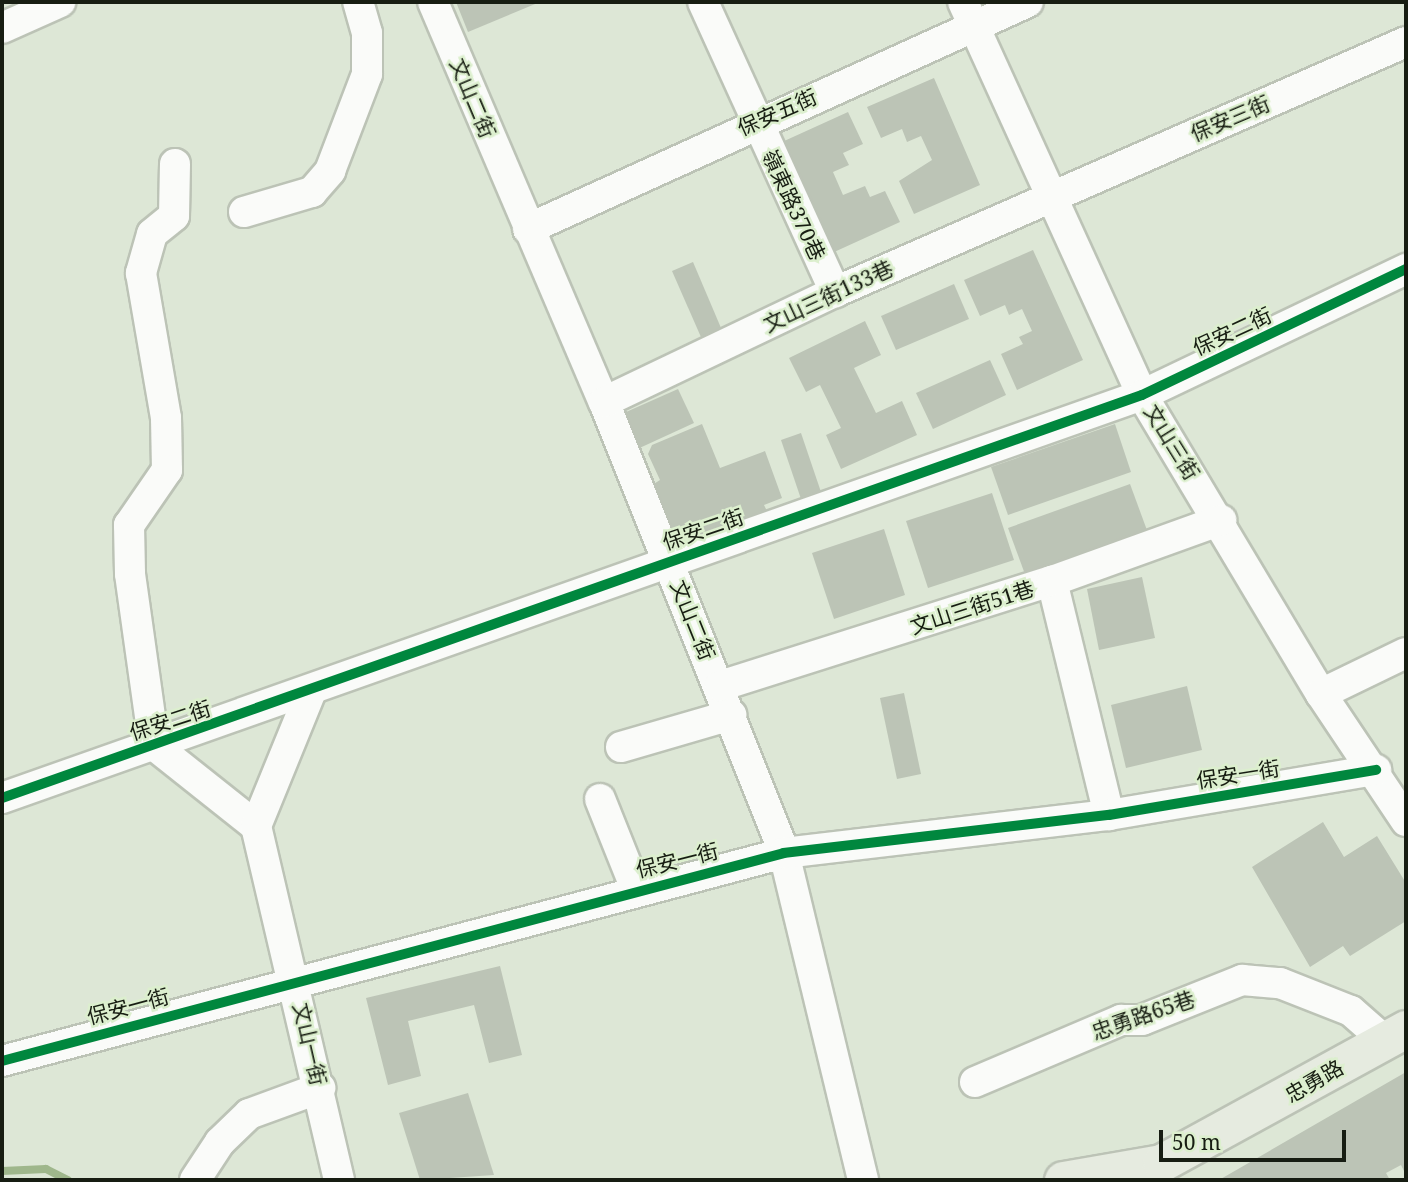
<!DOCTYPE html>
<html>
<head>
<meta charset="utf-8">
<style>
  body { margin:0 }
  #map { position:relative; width:1408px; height:1182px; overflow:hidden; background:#dde7d6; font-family:"Noto Serif","Noto Sans TC",serif }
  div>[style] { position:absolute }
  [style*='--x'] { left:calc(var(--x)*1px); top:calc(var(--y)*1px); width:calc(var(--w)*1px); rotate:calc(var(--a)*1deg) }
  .stream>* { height:8px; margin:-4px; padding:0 4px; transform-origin:4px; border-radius:4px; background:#9fb78c }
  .building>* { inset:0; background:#bcc4b6 }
  .roads { filter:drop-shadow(2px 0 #bcc3b6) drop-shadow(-2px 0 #bcc3b6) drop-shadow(0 2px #bcc3b6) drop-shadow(0 -2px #bcc3b6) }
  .minor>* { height:30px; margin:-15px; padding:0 15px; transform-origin:15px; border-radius:15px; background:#fafbf9 }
  .major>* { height:37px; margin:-18.5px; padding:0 18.5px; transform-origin:18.5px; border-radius:18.5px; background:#e6ebe0 }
  .cycleway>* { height:10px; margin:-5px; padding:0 5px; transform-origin:5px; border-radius:5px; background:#00873e }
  span { translate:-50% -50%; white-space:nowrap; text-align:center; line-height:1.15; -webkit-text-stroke:5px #dcefce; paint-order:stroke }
  .street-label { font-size:21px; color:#171d12 }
  .frame { position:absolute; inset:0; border:4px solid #171d12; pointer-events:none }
  .scale { position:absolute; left:1159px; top:1130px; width:187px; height:32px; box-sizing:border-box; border:4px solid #171d12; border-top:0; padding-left:9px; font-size:21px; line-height:24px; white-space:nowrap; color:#171d12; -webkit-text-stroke:5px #dcefce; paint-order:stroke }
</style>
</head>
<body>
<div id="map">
  <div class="stream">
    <div style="--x:2;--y:1171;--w:44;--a:-2.6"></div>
    <div style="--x:46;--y:1169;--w:25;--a:27"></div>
  </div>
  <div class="building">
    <div style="clip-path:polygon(456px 2px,540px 2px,468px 32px)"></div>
    <div style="clip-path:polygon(934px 78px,980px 185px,914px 214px,899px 181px,932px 160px,921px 136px,907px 142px,902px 129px,881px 138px,867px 107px)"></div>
    <div style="clip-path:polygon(848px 112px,863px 144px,843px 153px,849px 165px,833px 172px,843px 195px,865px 186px,870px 197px,885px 191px,900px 222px,832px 253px,782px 142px)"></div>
    <div style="clip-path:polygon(1033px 250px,1083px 360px,1017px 390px,1001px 354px,1023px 344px,1019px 337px,1032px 331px,1022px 309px,1009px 315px,1005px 305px,980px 316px,964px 280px)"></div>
    <div style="clip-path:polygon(693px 262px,724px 335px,704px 344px,672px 271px)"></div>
    <div style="clip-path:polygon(954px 284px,969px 319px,896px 350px,881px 316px)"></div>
    <div style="clip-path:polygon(865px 321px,881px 355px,854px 368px,876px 413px,902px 401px,917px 435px,841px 469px,826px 435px,841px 428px,820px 385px,806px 392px,789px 358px)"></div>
    <div style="clip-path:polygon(990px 360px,1006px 395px,933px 429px,916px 393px)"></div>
    <div style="clip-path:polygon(678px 389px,694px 423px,633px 451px,617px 416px)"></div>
    <div style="clip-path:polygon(702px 424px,720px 468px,765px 451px,782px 498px,764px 505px,768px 513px,688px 540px,668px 533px,649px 487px,660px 480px,648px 454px,652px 445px)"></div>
    <div style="clip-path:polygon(1115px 424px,1131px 472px,1008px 515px,991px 467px)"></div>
    <div style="clip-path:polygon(801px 433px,821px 492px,801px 499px,781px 440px)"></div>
    <div style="clip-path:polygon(1130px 484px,1148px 533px,1026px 577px,1008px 528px)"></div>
    <div style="clip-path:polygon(992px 493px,1014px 560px,928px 588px,906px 521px)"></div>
    <div style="clip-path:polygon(884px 529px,905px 595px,834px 619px,812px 553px)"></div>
    <div style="clip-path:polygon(1142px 577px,1155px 638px,1099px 650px,1087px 589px)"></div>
    <div style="clip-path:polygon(1187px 686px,1202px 750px,1126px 768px,1111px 705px)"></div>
    <div style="clip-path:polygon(904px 693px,921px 774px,897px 779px,880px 698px)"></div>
    <div style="clip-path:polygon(1323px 822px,1344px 857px,1377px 836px,1406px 883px,1406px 921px,1350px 956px,1343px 946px,1310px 967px,1252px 867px)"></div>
    <div style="clip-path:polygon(500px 966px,522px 1055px,489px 1063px,474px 1005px,408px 1021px,421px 1076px,388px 1085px,366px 998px)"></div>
    <div style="clip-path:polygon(1406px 1072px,1406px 1175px,1401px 1165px,1386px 1173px,1390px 1180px,1219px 1180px)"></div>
    <div style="clip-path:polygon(468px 1093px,494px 1175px,420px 1180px,399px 1113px)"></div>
  </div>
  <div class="roads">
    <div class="minor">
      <div style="--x:433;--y:2;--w:435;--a:66.9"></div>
      <div style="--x:604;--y:402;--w:486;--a:68.2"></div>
      <div style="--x:784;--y:853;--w:336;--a:76.4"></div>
      <div style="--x:703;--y:2;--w:319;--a:65.5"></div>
      <div style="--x:963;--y:2;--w:432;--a:65.5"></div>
      <div style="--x:1142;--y:395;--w:348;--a:59.1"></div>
      <div style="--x:1321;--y:694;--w:153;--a:56.2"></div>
      <div style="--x:2;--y:28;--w:64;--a:-24.1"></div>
      <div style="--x:175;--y:164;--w:52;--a:91.1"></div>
      <div style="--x:174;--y:216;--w:28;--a:141"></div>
      <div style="--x:152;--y:234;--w:41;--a:105.8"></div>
      <div style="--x:141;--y:273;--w:147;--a:80.2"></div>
      <div style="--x:166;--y:418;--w:52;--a:88.9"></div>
      <div style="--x:167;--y:470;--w:67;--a:124.6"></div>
      <div style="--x:129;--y:525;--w:49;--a:88.8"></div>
      <div style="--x:130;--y:574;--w:173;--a:82"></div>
      <div style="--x:154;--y:745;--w:130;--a:38.5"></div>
      <div style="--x:244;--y:212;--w:71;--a:-16.4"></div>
      <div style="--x:312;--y:192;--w:28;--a:-49"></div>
      <div style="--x:330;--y:171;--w:104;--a:-69.1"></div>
      <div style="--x:367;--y:74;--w:41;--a:-90"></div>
      <div style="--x:367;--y:33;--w:32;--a:-106"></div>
      <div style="--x:528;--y:229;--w:549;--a:-24.42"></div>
      <div style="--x:604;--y:402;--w:256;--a:-25.5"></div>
      <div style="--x:835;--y:292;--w:623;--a:-23.65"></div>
      <div style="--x:1052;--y:581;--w:241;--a:76.3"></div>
      <div style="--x:720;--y:686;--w:348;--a:-17.6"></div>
      <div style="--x:1052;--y:581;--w:180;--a:-19.8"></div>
      <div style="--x:1321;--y:694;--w:94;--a:-25.8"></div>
      <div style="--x:621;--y:747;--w:115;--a:-16.2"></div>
      <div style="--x:2;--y:798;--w:1209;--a:-19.47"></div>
      <div style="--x:1142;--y:395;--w:293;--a:-25.5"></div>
      <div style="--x:600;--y:799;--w:97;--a:68.2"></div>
      <div style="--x:256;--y:826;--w:364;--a:76.8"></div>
      <div style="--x:256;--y:826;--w:143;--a:-67.8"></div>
      <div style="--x:2;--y:1061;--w:809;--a:-14.89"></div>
      <div style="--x:784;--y:853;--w:327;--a:-6.7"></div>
      <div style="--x:1109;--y:815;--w:271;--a:-9.6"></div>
      <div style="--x:975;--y:1082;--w:159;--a:-23"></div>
      <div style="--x:1121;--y:1020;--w:21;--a:0"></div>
      <div style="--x:1142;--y:1020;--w:108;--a:-21.8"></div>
      <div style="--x:1242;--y:980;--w:38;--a:5"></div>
      <div style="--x:1280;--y:983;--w:76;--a:21.5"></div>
      <div style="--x:1351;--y:1011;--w:44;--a:41.3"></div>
      <div style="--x:195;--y:1180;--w:45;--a:-56.7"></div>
      <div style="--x:220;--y:1142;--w:40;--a:-44"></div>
      <div style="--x:249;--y:1114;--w:76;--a:-20.1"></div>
    </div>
    <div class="major">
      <div style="--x:1063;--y:1180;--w:99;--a:-9.8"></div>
      <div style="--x:1161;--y:1163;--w:279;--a:-28.7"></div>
    </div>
  </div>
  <div class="cycleway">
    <div style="--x:2;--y:798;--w:1209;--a:-19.47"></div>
    <div style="--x:1142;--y:395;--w:293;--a:-25.5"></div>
    <div style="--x:2;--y:1061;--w:809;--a:-14.89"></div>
    <div style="--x:784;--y:853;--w:327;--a:-6.7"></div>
    <div style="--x:1109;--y:815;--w:271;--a:-9.6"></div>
  </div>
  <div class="street-label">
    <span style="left:473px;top:98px;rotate:67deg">文山二街</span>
    <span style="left:777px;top:112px;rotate:-24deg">保安五街</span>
    <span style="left:1230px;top:118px;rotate:-23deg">保安三街</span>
    <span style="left:794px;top:205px;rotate:65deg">嶺東路370巷</span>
    <span style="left:828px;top:296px;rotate:-25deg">文山三街133巷</span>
    <span style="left:1232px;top:331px;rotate:-25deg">保安二街</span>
    <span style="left:1172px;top:442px;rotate:58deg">文山三街</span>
    <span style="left:703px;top:529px;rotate:-19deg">保安二街</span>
    <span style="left:972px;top:607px;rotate:-18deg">文山三街51巷</span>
    <span style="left:693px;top:620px;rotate:68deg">文山二街</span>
    <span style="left:170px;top:720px;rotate:-18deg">保安二街</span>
    <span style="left:1238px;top:774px;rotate:-9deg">保安一街</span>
    <span style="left:677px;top:860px;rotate:-14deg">保安一街</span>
    <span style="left:128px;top:1006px;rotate:-15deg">保安一街</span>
    <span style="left:1143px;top:1015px;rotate:-19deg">忠勇路65巷</span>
    <span style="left:310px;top:1044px;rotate:77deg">文山一街</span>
    <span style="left:1314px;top:1081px;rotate:-30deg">忠勇路</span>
  </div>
  <div class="frame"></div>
  <div class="scale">50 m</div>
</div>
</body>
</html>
